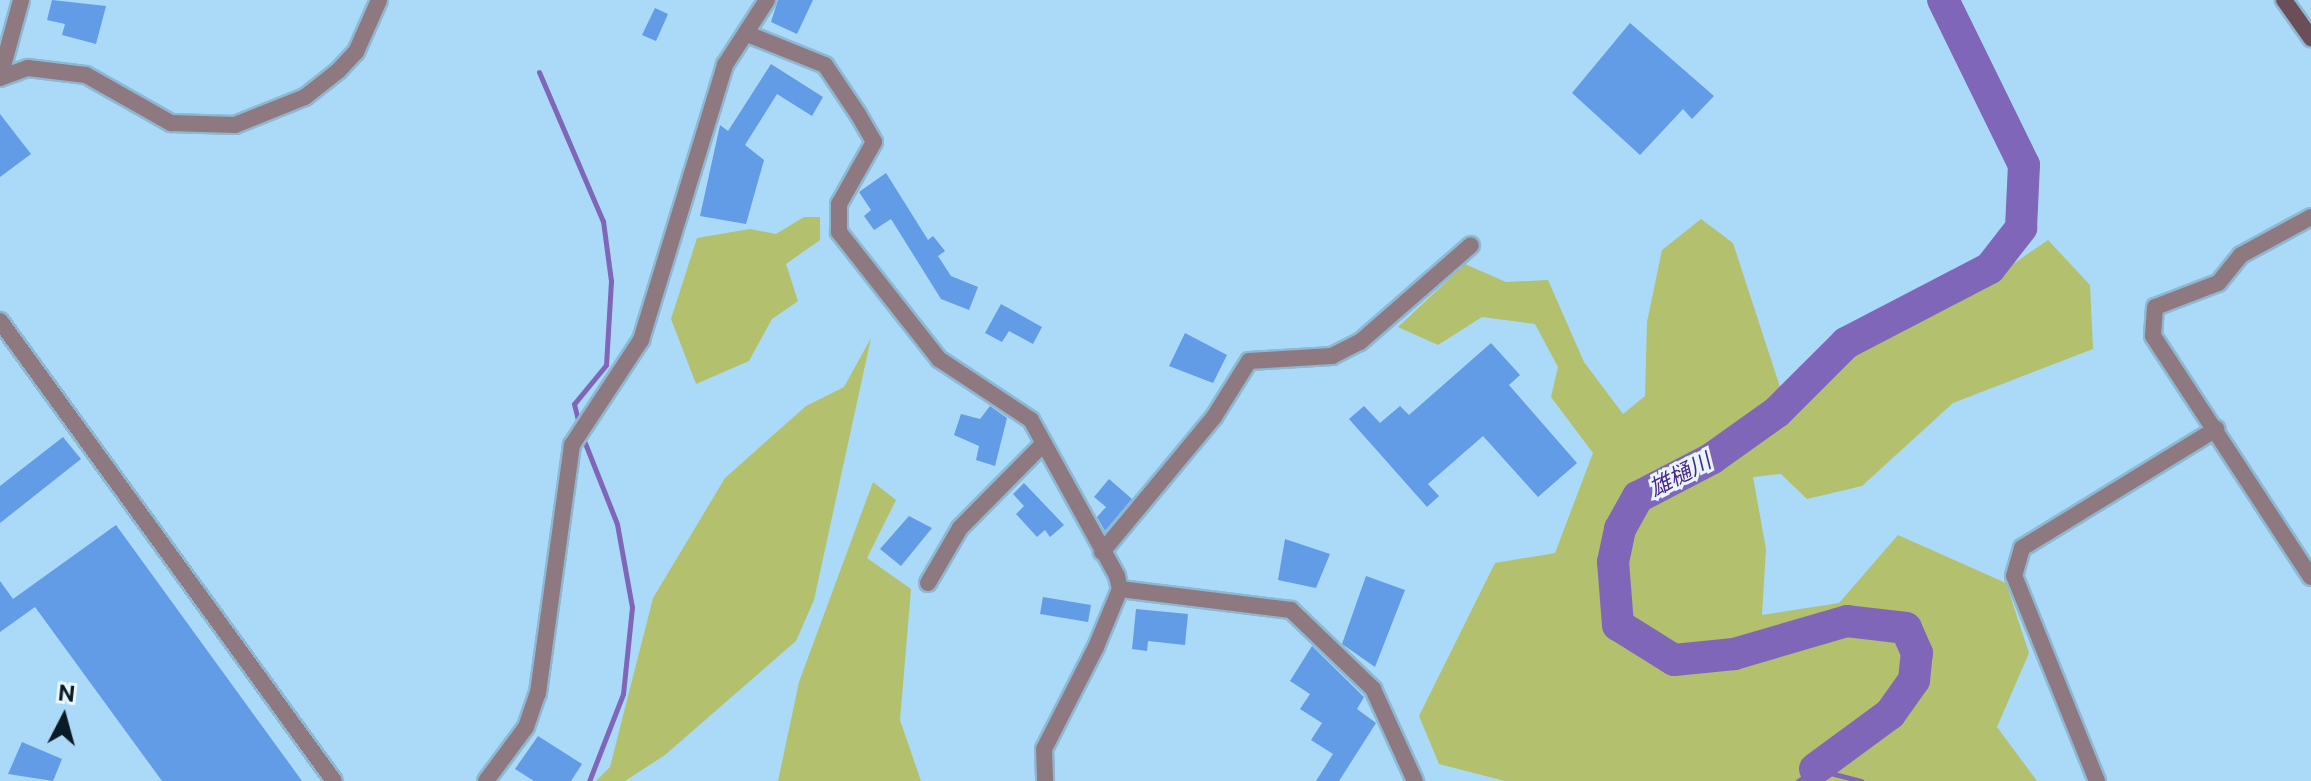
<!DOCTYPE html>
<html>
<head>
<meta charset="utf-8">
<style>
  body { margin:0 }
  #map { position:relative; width:2311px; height:781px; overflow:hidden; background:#abdaf8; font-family:"Public Sans","Noto Sans JP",sans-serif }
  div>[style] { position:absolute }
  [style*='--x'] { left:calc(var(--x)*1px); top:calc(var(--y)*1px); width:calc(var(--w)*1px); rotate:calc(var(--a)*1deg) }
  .green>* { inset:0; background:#b3c06d }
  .stream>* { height:5px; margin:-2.5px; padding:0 2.5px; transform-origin:2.5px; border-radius:2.5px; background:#7f66b9 }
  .river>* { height:32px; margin:-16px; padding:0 16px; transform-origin:16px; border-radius:16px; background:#7f66b9 }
  .building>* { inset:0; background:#629be6 }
  .roads { filter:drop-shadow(2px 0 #8eb8d2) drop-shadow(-2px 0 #8eb8d2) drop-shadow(0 2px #8eb8d2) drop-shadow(0 -2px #8eb8d2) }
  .minor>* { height:16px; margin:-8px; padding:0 8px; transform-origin:8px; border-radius:8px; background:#8e7980 }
  .secondary>* { height:16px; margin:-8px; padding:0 8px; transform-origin:8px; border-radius:8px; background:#6c4e59 }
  span { translate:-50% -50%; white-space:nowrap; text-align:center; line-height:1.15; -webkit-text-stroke:6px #e8f6ff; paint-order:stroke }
  .water-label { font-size:22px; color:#4e278b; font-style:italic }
  .north { position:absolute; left:24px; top:677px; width:80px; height:80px; -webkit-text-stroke:6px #e8f6ff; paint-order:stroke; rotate:6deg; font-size:22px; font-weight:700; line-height:32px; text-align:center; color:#091b25 }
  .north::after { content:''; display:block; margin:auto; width:28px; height:36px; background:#091b25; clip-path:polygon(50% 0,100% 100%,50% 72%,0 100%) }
</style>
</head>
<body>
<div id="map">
  <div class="green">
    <div style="clip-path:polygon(804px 217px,820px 217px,820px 240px,786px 264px,798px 301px,772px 319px,749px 361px,696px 384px,671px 319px,697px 238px,750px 229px,776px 234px)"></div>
    <div style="clip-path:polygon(1701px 219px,1733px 243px,1780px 387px,1965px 297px,2048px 240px,2090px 285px,2093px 349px,1953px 403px,1862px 486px,1807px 499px,1781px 474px,1753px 477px,1766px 549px,1762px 615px,1839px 603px,1898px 535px,2006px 583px,2029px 653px,1997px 727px,2037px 781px,1505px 781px,1439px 764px,1419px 716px,1495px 563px,1555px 553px,1593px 453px,1551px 397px,1558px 367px,1535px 324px,1482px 317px,1438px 345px,1398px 327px,1465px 264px,1506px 282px,1548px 280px,1584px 362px,1623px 414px,1645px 396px,1647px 322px,1662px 250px)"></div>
    <div style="clip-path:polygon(871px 338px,814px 600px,796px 641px,665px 755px,625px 781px,596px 781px,610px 767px,653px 598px,725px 478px,806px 406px,844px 387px)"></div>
    <div style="clip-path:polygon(873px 482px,896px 500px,867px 558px,911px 589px,900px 720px,921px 781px,778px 781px,799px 682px)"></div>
  </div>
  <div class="stream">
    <div style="--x:539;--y:72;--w:162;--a:66.8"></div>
    <div style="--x:603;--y:221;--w:61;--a:82.4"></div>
    <div style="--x:611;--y:281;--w:84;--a:93.4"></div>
    <div style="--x:606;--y:365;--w:50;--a:129.4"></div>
    <div style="--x:574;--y:404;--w:25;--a:76"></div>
    <div style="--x:583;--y:438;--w:92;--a:68.4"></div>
    <div style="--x:617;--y:524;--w:84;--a:79.8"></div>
    <div style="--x:632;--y:607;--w:87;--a:95.9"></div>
    <div style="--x:623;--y:694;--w:93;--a:111.3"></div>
    <div style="--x:1798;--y:781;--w:21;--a:-35"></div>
    <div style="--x:1815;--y:769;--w:48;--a:14.6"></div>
  </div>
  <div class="river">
    <div style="--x:1815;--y:769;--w:93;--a:-36.3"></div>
    <div style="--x:1890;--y:714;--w:42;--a:-54.8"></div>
    <div style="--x:1914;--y:680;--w:27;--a:-84"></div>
    <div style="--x:1917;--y:653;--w:27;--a:-114"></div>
    <div style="--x:1906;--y:628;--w:59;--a:-173.2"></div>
    <div style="--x:1847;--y:621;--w:118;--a:163.7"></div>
    <div style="--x:1734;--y:654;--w:60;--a:174.3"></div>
    <div style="--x:1674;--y:660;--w:66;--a:-148"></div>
    <div style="--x:1618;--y:625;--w:63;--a:-94.5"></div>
    <div style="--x:1613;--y:562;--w:34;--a:-78"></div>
    <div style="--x:1620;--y:529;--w:37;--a:-61"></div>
    <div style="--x:1638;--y:497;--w:82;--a:-27.5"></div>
    <div style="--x:1711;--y:459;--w:81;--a:-35.5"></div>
    <div style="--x:1777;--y:412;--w:98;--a:-45"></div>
    <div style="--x:1846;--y:343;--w:162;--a:-27.5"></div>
    <div style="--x:1990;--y:268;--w:51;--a:-52.2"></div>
    <div style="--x:2021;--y:228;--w:63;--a:-87.3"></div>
    <div style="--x:2024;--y:165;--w:184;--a:-116.1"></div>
  </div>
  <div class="building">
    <div style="clip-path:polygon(52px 0,106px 6px,96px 44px,62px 35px,65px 24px,47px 20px)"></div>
    <div style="clip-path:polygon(778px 0,813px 0,797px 34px,771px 22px)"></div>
    <div style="clip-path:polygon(655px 8px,668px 14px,656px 41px,642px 35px)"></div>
    <div style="clip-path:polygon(1630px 23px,1714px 96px,1692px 119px,1683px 109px,1640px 155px,1572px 93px)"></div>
    <div style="clip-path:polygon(771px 64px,823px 97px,812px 116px,777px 94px,745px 145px,764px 160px,746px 224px,700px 216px,720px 125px,728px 131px)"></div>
    <div style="clip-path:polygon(0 114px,31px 154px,0 177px)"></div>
    <div style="clip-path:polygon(886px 173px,928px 240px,933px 236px,945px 251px,938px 256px,951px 276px,978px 287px,969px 310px,941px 299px,891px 219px,874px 230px,864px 216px,871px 210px,859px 192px)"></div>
    <div style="clip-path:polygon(1001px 304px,1042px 327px,1033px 344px,1009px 331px,1002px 342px,985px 333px)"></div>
    <div style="clip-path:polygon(1185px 333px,1227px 355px,1213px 383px,1169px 366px)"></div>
    <div style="clip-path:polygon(1491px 343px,1520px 375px,1509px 385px,1577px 463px,1538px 497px,1483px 436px,1428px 484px,1439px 496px,1427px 507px,1349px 419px,1364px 406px,1380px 423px,1400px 406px,1409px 415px)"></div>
    <div style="clip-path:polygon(990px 406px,1007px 418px,995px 466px,976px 460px,979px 446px,954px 435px,961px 414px,980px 419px)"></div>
    <div style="clip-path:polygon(63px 437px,81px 459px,0 523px,0 486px)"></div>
    <div style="clip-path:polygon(1109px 479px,1132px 499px,1105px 531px,1097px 517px,1106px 507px,1094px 497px)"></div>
    <div style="clip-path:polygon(1024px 483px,1064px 525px,1050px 537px,1045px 530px,1037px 537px,1016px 514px,1024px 506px,1013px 494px)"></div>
    <div style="clip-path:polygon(909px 516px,932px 528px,901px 566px,880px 549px)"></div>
    <div style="clip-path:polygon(116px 525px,302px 781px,162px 781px,35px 607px,0 632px,0 581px,13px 599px)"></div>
    <div style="clip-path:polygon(1285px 539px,1330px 554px,1316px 588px,1278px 580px)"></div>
    <div style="clip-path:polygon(1366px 576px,1405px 590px,1375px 667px,1342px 644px)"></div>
    <div style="clip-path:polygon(1043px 597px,1091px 605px,1088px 622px,1040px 614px)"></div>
    <div style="clip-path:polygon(1136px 609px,1188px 614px,1185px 645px,1148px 641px,1147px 651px,1132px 649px)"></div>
    <div style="clip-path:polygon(1312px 646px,1364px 697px,1357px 709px,1376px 723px,1339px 781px,1316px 781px,1333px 754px,1311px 740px,1322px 723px,1300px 709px,1310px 694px,1290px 681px)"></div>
    <div style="clip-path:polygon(538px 736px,582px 764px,571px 781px,534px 781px,515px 769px)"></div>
    <div style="clip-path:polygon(22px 742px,62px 759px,53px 781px,8px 774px)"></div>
  </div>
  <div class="roads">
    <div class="minor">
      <div style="--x:750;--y:35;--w:81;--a:21.8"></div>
      <div style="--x:825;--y:65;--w:59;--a:56"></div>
      <div style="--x:858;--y:114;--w:32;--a:60"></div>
      <div style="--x:874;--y:142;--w:71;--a:119.4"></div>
      <div style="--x:839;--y:204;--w:28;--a:90"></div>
      <div style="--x:839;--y:232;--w:162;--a:51.8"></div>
      <div style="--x:939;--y:359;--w:110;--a:33.5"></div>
      <div style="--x:1031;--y:420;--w:178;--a:61.1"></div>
      <div style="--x:1117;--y:576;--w:13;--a:77"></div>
      <div style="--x:1120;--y:589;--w:63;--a:112.5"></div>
      <div style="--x:1096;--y:647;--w:114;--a:117"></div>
      <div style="--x:1044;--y:749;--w:32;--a:88"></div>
      <div style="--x:0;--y:77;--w:80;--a:-74.7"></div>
      <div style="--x:0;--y:78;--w:30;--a:-20"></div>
      <div style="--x:28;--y:68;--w:58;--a:6.9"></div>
      <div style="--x:86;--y:75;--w:98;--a:29.5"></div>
      <div style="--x:171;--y:123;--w:64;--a:1.8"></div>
      <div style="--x:235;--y:125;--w:75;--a:-21.8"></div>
      <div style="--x:305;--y:97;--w:42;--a:-38.2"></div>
      <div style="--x:338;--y:71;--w:26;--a:-47"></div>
      <div style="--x:356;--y:52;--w:57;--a:-66.1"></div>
      <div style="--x:2311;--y:217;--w:80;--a:151.5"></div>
      <div style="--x:2241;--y:255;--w:36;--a:129"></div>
      <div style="--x:2218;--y:283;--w:67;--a:159.1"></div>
      <div style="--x:2155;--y:307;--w:29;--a:94"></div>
      <div style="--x:2153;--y:336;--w:288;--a:56.8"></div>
      <div style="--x:0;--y:321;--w:568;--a:54.02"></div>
      <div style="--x:1102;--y:552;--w:175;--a:-50.3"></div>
      <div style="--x:1214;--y:417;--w:66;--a:-58"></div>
      <div style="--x:1249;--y:361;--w:83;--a:-3.4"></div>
      <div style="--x:1332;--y:356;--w:31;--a:-27"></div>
      <div style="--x:1360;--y:342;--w:147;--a:-41.1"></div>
      <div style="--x:928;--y:583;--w:64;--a:-59.8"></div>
      <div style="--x:960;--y:528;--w:118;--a:-45.3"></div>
      <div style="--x:1120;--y:589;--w:172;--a:7"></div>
      <div style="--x:1291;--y:610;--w:114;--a:43.9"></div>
      <div style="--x:1373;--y:689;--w:101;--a:65.5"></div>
      <div style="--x:486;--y:781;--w:67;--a:-53.5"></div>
      <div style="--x:526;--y:727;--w:36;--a:-71"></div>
      <div style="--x:538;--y:693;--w:250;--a:-82.2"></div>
      <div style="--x:572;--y:445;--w:126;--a:-56.7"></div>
      <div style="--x:641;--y:340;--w:288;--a:-73"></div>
      <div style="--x:725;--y:65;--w:77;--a:-57.1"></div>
      <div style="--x:2097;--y:781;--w:221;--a:-112"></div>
      <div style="--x:2014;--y:576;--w:29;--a:-74"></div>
      <div style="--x:2022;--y:548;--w:228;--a:-31.5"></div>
    </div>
    <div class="secondary">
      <div style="--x:2284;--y:0;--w:47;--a:54.6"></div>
    </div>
  </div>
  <div class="water-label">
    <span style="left:1680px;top:475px;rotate:-28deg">雄樋川</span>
  </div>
  <div class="north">N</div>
</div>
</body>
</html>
